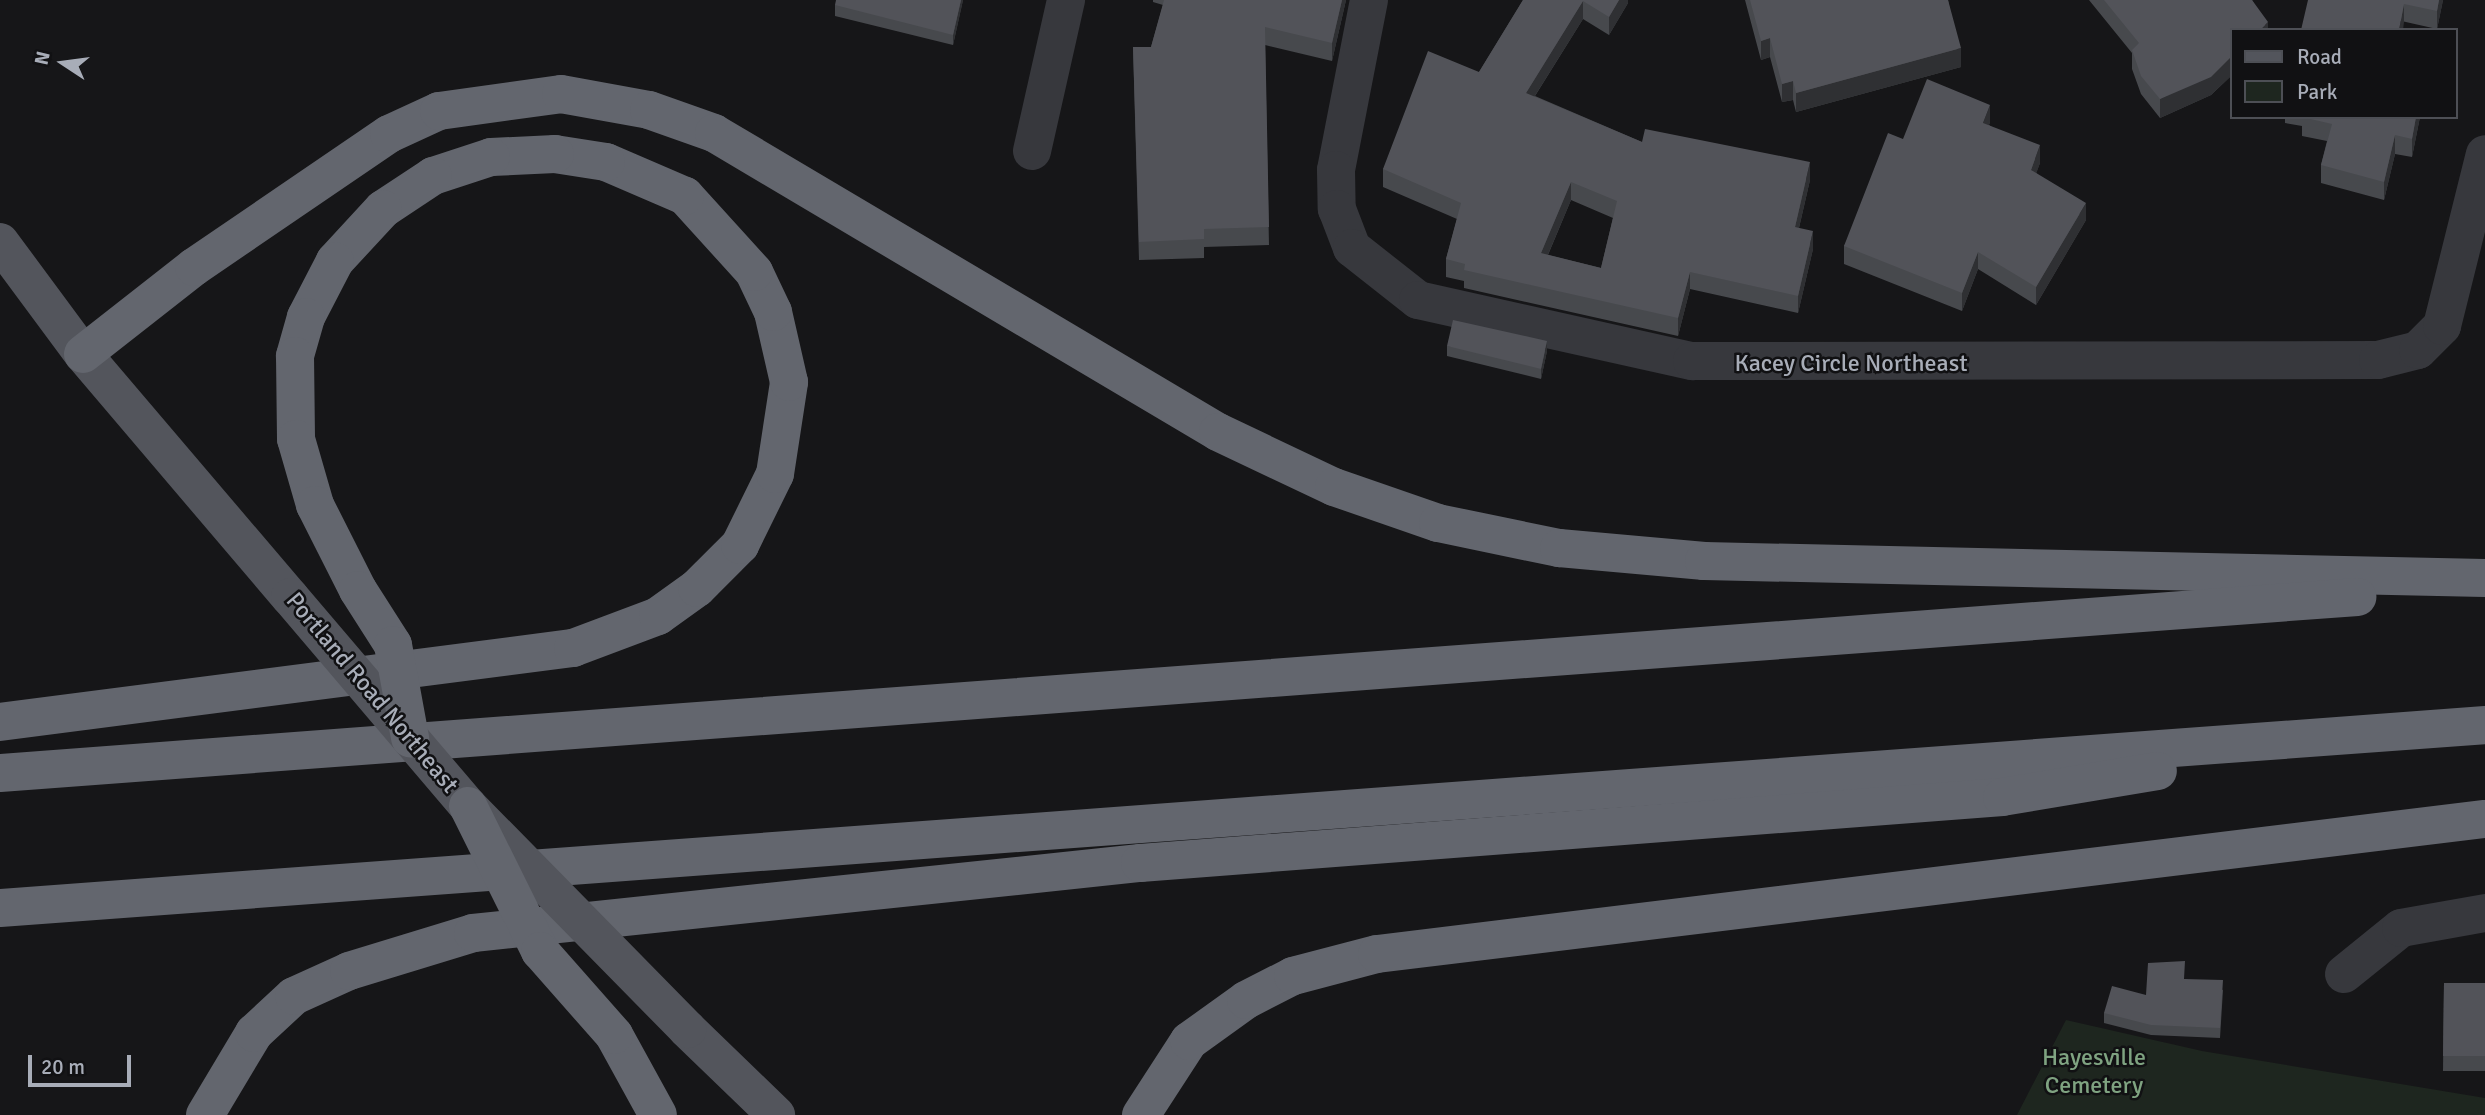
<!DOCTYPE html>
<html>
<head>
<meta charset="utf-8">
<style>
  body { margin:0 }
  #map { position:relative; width:2485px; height:1115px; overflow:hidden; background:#161618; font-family:Signika,sans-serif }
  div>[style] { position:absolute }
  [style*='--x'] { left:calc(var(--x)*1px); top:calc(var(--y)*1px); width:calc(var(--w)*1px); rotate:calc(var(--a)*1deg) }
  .green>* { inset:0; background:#1e261f }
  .street>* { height:38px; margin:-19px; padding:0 19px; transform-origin:19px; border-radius:19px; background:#37383d }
  .primary>* { height:38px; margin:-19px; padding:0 19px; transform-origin:19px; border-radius:19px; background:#53555c }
  .highway>* { height:38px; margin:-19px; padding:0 19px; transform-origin:19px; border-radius:19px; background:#63666e }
  .primary-bridge>* { height:38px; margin:-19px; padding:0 19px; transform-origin:19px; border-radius:19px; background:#53555c }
  .highway-bridge>* { height:38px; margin:-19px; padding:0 19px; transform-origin:19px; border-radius:19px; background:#63666e }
  .wall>* { inset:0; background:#47494d }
  .shaded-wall>* { inset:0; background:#2f3033 }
  .building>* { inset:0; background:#525359 }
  span { translate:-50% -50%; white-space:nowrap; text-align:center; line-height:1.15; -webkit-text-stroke:5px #111113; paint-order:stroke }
  .street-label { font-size:24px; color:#a8adb8 }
  .park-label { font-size:24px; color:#7fa381 }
  .legend { position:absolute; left:2230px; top:28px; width:228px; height:91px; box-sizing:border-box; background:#111113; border:2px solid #4d4f55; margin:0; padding:9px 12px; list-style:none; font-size:21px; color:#a8adb8 }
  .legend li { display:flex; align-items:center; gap:14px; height:35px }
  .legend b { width:35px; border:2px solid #4d4f55 }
  .north { position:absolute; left:28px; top:28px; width:70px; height:70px; -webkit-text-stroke:5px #111113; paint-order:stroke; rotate:283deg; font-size:19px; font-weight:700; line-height:28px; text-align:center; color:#a8adb8 }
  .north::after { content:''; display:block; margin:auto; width:24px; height:32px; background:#a8adb8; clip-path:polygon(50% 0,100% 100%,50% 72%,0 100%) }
  .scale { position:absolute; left:28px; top:1055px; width:103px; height:32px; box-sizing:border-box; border:4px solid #a8adb8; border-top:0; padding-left:9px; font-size:21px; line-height:24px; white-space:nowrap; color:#a8adb8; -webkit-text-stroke:5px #111113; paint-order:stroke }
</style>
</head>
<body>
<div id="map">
  <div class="green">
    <div style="clip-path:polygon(2066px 1020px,2202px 1051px,2485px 1098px,2485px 1115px,2017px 1115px)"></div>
  </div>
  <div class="street">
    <div style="--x:1369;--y:0;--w:173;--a:101"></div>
    <div style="--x:1336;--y:170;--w:39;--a:89"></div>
    <div style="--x:1337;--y:209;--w:42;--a:69"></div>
    <div style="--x:1352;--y:248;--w:84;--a:38.2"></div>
    <div style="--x:1418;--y:300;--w:281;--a:12.6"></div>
    <div style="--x:1692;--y:361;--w:686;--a:-0.08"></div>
    <div style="--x:2378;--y:360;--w:41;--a:-14"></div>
    <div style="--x:2418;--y:350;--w:34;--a:-45"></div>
    <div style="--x:2442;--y:326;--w:177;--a:-76"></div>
    <div style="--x:1032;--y:151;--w:155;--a:-77.3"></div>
    <div style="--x:2344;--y:974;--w:73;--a:-38.9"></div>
    <div style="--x:2401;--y:928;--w:85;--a:-10.1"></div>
  </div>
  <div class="primary">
    <div style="--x:0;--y:242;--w:139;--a:53.5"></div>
    <div style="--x:83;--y:354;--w:319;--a:49.6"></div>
    <div style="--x:687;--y:1029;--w:124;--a:44"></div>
  </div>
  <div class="highway">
    <div style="--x:83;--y:354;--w:141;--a:-38.1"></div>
    <div style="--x:194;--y:267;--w:236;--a:-34.3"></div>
    <div style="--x:389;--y:134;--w:55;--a:-24.7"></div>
    <div style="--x:439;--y:111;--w:123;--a:-7.9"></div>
    <div style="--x:561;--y:94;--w:89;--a:10.3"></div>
    <div style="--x:649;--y:110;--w:69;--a:19.5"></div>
    <div style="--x:714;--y:133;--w:586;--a:30.68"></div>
    <div style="--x:1218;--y:432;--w:128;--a:25.4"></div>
    <div style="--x:1334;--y:487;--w:110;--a:19.1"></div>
    <div style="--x:1438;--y:523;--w:124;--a:11.7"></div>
    <div style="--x:1559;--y:548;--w:146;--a:5.1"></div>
    <div style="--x:1704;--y:561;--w:781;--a:1.25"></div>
    <div style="--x:0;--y:722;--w:578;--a:-7.36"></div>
    <div style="--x:573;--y:648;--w:91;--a:-20.6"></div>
    <div style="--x:658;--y:616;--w:48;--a:-35.7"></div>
    <div style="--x:697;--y:588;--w:61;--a:-45"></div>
    <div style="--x:740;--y:545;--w:79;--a:-63.8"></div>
    <div style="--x:775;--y:474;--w:93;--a:-81.3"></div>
    <div style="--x:789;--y:382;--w:72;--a:-102.9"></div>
    <div style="--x:773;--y:312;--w:44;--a:-115.4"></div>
    <div style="--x:754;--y:272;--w:103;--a:-132.2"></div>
    <div style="--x:685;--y:196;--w:86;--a:-156.7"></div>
    <div style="--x:606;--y:162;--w:52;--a:-171.1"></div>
    <div style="--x:555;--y:154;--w:64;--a:177.3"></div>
    <div style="--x:491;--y:157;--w:61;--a:161.9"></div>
    <div style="--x:433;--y:176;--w:60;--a:146.6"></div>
    <div style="--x:383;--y:209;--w:71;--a:132.7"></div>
    <div style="--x:335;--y:261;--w:63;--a:117.4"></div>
    <div style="--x:306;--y:317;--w:41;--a:105.8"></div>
    <div style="--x:295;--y:356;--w:83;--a:89.3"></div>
    <div style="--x:296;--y:439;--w:69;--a:73.9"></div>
    <div style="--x:315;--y:505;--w:95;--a:63.2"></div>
    <div style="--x:0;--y:773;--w:2364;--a:-4.27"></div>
    <div style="--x:0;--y:908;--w:2492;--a:-4.21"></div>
    <div style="--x:614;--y:1035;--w:91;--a:61.2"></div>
    <div style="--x:205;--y:1115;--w:96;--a:-59.1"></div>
    <div style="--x:254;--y:1033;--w:54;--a:-42.8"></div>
    <div style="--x:294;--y:996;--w:60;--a:-24.4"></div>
    <div style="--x:349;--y:971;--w:130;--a:-17"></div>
    <div style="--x:473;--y:933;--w:671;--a:-5.99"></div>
    <div style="--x:1140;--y:863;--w:865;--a:-4.38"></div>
    <div style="--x:2002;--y:797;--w:158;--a:-9.5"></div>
    <div style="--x:1141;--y:1115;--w:88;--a:-57"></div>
    <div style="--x:1189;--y:1041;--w:70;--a:-35.7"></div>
    <div style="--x:1246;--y:1000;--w:53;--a:-27.1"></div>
    <div style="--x:1293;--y:976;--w:87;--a:-14.7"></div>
    <div style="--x:1377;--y:954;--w:1116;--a:-6.95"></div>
  </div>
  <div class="primary-bridge">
    <div style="--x:290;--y:597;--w:275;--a:49.6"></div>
    <div style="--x:468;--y:806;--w:313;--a:45.5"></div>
  </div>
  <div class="highway-bridge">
    <div style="--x:358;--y:590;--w:65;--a:57.5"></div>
    <div style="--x:393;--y:645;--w:95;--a:79.6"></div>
    <div style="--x:468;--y:806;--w:162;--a:63.6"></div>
    <div style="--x:540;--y:951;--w:112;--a:48.6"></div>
  </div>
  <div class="wall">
    <div style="clip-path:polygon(963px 0,953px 45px,835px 16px,835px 5px)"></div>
    <div style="clip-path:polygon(1153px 0,1346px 0,1332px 61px,1265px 45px,1269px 245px,1204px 247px,1204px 258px,1139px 260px,1133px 47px,1151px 47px,1163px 5px,1153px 2px)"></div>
    <div style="clip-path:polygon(evenodd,1523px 0,1628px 0,1628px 3px,1609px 35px,1583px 19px,1535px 96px,1642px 142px,1810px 180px,1799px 228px,1813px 249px,1798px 313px,1690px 289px,1678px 336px,1464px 288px,1464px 281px,1446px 277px,1446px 259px,1457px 219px,1383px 187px,1383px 169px,1479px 72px,1523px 0,1571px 200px,1613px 218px,1601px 268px,1548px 255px,1571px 200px)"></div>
    <div style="clip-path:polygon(1745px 0,1948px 0,1961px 67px,1796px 112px,1793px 100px,1782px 102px,1770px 57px,1761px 60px)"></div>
    <div style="clip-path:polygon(2089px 0,2252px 0,2268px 30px,2231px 30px,2231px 76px,2211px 95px,2160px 118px,2141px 94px,2132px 69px,2132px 53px)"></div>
    <div style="clip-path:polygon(2308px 0,2443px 0,2437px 29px)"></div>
    <div style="clip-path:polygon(2285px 117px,2420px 117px,2412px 157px,2395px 154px,2384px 200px,2321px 183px,2321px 165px,2327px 141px,2302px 136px,2302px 126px,2285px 123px)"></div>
    <div style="clip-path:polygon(1990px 122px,1989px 125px,2040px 163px,2036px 173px,2086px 220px,2036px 305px,1978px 269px,1962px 311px,1844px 264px,1844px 246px,1903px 139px)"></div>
    <div style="clip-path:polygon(1447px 346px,1547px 351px,1541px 379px,1447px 356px)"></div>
    <div style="clip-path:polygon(2185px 979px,2223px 990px,2220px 1038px,2151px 1035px,2104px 1023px,2104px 1013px)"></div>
    <div style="clip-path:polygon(2444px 983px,2485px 983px,2485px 1071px,2443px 1071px)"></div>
  </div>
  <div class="shaded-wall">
    <div style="clip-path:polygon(961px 0,963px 0,953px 45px,953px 35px)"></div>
    <div style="clip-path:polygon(1342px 0,1346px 0,1332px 61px,1332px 43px)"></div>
    <div style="clip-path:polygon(1619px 0,1628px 0,1628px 3px,1609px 35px,1609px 17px)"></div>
    <div style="clip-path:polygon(2439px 0,2443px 0,2437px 29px,2437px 11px)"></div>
    <div style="clip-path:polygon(1583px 1px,1583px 19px,1526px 110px,1526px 93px)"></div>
    <div style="clip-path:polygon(2404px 4px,2404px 22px,2403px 30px,2399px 30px)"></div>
    <div style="clip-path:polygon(2268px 22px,2268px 30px,2260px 30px)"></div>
    <div style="clip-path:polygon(1770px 38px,1770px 57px,1761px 60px,1761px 41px)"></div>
    <div style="clip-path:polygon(1961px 48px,1961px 67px,1796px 112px,1796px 93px)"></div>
    <div style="clip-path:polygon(2231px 57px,2231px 76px,2211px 95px,2160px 118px,2160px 99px)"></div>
    <div style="clip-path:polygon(1793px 81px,1793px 100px,1782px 102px,1782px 84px)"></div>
    <div style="clip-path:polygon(1990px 105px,1990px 122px,1983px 140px,1983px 123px)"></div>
    <div style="clip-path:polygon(2416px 117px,2420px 117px,2412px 157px,2412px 139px)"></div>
    <div style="clip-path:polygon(2395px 135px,2395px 154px,2384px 200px,2384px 182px)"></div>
    <div style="clip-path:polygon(2040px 145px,2040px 163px,2031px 188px,2031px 170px)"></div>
    <div style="clip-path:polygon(1810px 162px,1810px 180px,1795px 245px,1795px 227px)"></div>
    <div style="clip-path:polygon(1571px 182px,1571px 200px,1541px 271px,1541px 253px)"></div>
    <div style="clip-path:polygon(2086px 203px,2086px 220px,2036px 305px,2036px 287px)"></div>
    <div style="clip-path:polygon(1813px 231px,1813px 249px,1798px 313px,1798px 296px)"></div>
    <div style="clip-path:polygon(1978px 252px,1978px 269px,1962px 311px,1962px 293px)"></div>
    <div style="clip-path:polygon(1690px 272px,1690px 289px,1678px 336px,1678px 318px)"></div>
    <div style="clip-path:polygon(1547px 341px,1547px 351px,1541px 379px,1541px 369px)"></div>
  </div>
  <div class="building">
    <div style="clip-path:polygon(836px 0,961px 0,953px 35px,835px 5px)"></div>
    <div style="clip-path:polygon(1164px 0,1342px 0,1332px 43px,1265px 27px,1269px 227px,1204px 229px,1204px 239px,1139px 242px,1133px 47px,1151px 47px)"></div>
    <div style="clip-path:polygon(evenodd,1523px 0,1619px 0,1609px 17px,1583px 1px,1526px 93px,1642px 142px,1645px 129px,1810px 162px,1795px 227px,1813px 231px,1798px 296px,1690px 272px,1678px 318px,1464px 270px,1465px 264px,1446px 259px,1461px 203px,1383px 169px,1428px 51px,1479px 72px,1523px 0,1571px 182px,1617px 201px,1601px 268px,1541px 253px,1571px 182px)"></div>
    <div style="clip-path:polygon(1750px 0,1948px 0,1961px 48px,1796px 93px,1793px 81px,1782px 84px,1770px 38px,1761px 41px)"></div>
    <div style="clip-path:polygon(2104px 0,2252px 0,2268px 22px,2260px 30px,2231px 30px,2231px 57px,2211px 77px,2160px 99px,2141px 76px,2132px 50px,2139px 43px)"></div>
    <div style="clip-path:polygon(2308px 0,2439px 0,2437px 11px,2404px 4px,2399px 30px,2301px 30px)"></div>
    <div style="clip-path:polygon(1927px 79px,1990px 105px,1983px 123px,2040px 145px,2031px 170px,2086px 203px,2036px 287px,1978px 252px,1962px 293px,1844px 246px,1888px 133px,1903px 139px)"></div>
    <div style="clip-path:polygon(2302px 117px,2416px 117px,2412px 139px,2395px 135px,2384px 182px,2321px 165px,2332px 124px)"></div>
    <div style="clip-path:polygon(1453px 320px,1547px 341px,1541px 369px,1447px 346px)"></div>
    <div style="clip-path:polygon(2185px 961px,2184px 979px,2223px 980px,2220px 1028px,2151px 1025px,2104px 1013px,2112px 986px,2146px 995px,2148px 963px)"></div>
    <div style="clip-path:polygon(2444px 983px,2485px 983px,2485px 1056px,2443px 1056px)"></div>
  </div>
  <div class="street-label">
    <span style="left:1851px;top:364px">Kacey Circle Northeast</span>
    <span style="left:372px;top:693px;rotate:50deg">Portland Road Northeast</span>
  </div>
  <div class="park-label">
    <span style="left:2094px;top:1072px">Hayesville<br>Cemetery</span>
  </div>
  <ul class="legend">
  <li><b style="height:9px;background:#53555c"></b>Road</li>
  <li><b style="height:19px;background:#1e261f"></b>Park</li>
  </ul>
  <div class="north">N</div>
  <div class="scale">20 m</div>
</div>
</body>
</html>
